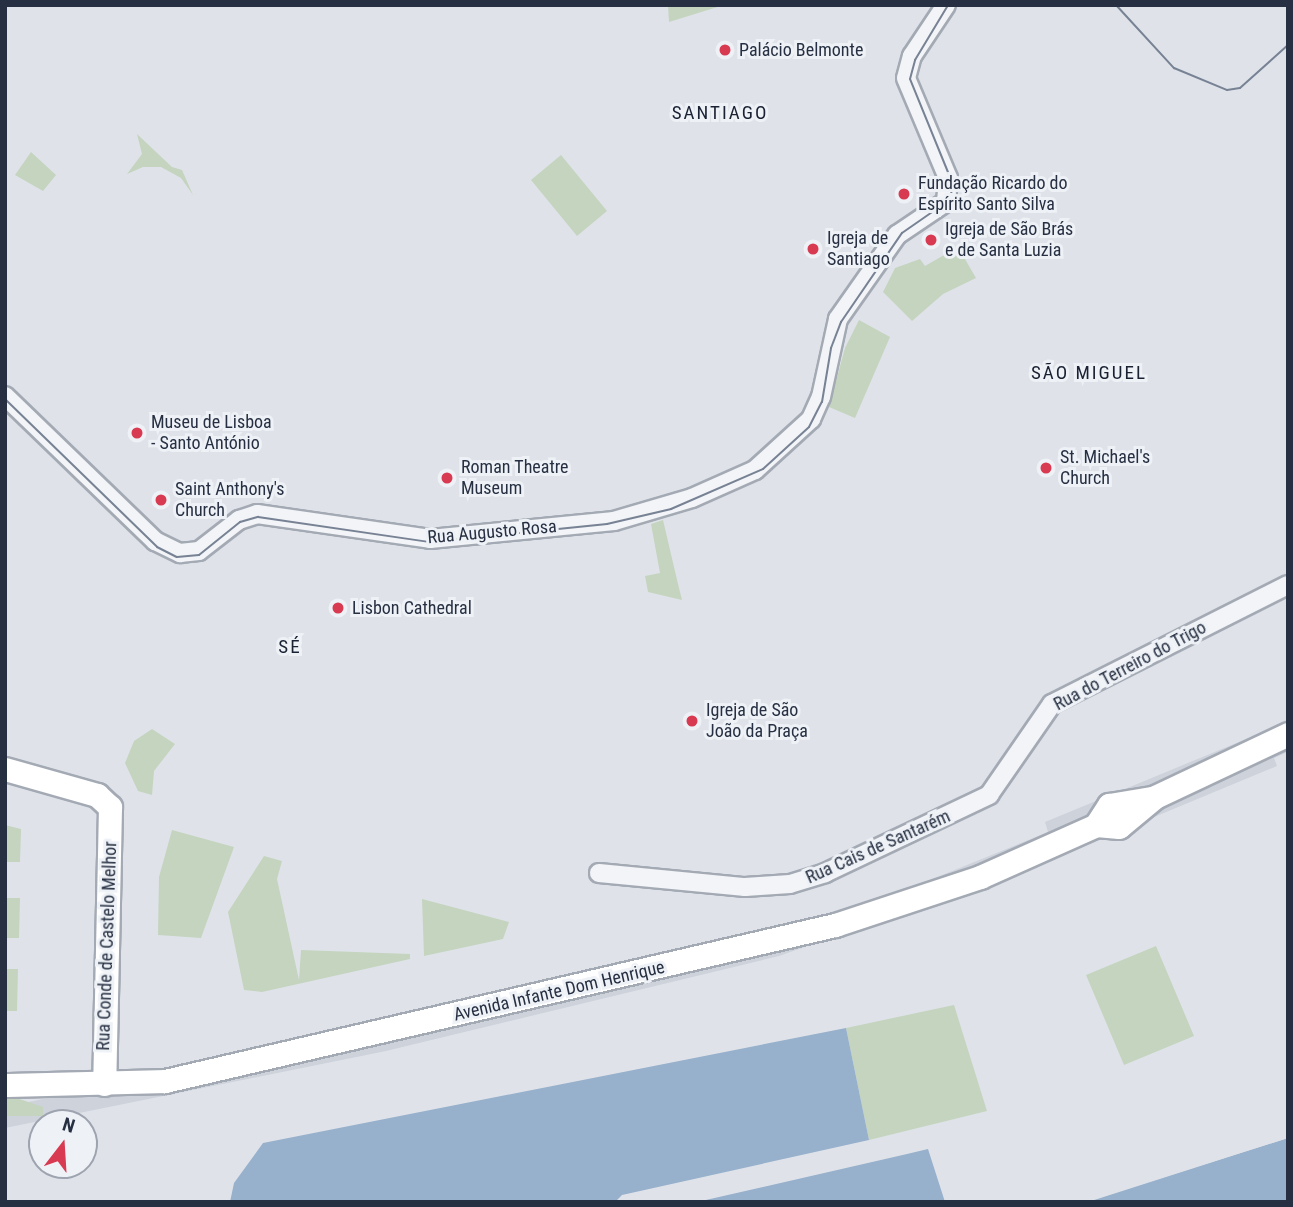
<!DOCTYPE html>
<html>
<head>
<meta charset="utf-8">
<style>
  body { margin:0 }
  #map { position:relative; width:1293px; height:1207px; overflow:hidden; background:#dfe3e9; font-family:"Roboto Condensed",sans-serif }
  div>[style] { position:absolute }
  [style*='--x'] { left:calc(var(--x)*1px); top:calc(var(--y)*1px); width:calc(var(--w)*1px); rotate:calc(var(--a)*1deg) }
  .built>* { inset:0; background:#cdd2db }
  .green>* { inset:0; background:#c4d4bf }
  .water>* { inset:0; background:#97b0cc }
  .pier>* { inset:0; background:#dfe3e9 }
  .roads { filter:drop-shadow(2px 0 #a4aab4) drop-shadow(-2px 0 #a4aab4) drop-shadow(0 2px #a4aab4) drop-shadow(0 -2px #a4aab4) }
  .minor>* { height:18px; margin:-9px; padding:0 9px; transform-origin:9px; border-radius:9px; background:#f2f4f7 }
  .major>* { height:23px; margin:-11.5px; padding:0 11.5px; transform-origin:11.5px; border-radius:11.5px; background:#fff }
  .tram>* { height:2px; margin:-1px; padding:0 1px; transform-origin:1px; border-radius:1px; background:#778294 }
  .dots>* { width:19px; height:19px; translate:-50% -50%; box-sizing:border-box; border:4px solid #eef2f7; border-radius:50% }
  span { translate:-50% -50%; white-space:nowrap; text-align:center; line-height:1.15; -webkit-text-stroke:6px #eef2f7; paint-order:stroke }
  .poi-label { font-size:18px; color:#273042 }
  .left { translate:0 -50%; text-align:left }
  .street-label { font-size:18px; color:#273042 }
  .neighbourhood-label { font-size:19px; color:#192132; letter-spacing:2px }
  .frame { position:absolute; inset:0; border:7px solid #273042; pointer-events:none }
  .north { position:absolute; left:28px; top:1109px; width:70px; height:70px; box-sizing:border-box; background:#eef2f7; border:2px solid #9ea4af; border-radius:50%; rotate:17deg; font-size:19px; font-weight:700; line-height:28px; text-align:center; color:#273042 }
  .north::after { content:''; display:block; margin:auto; width:24px; height:32px; background:#d83a51; clip-path:polygon(50% 0,100% 100%,50% 72%,0 100%) }
</style>
</head>
<body>
<div id="map">
  <div class="built">
    <div style="clip-path:polygon(1288px 731px,1288px 752px,1274px 758px,1277px 766px,1058px 857px,1056px 851px,919px 907px,779px 956px,386px 1051px,5px 1128px,5px 1107px,673px 965px,893px 895px,1048px 832px,1045px 822px,1263px 732px,1267px 740px)"></div>
  </div>
  <div class="green">
    <div style="clip-path:polygon(668px 5px,724px 5px,669px 22px)"></div>
    <div style="clip-path:polygon(137px 134px,172px 167px,182px 170px,193px 195px,181px 178px,161px 167px,143px 167px,127px 174px,142px 154px)"></div>
    <div style="clip-path:polygon(31px 152px,56px 175px,43px 191px,15px 175px)"></div>
    <div style="clip-path:polygon(561px 155px,607px 211px,577px 236px,531px 180px)"></div>
    <div style="clip-path:polygon(958px 247px,976px 278px,943px 294px,912px 321px,883px 292px,895px 268px,920px 259px,925px 266px)"></div>
    <div style="clip-path:polygon(859px 320px,890px 337px,855px 418px,829px 407px,845px 348px)"></div>
    <div style="clip-path:polygon(663px 520px,678px 584px,682px 600px,648px 592px,645px 576px,660px 573px,651px 524px)"></div>
    <div style="clip-path:polygon(152px 729px,175px 744px,154px 771px,152px 795px,138px 791px,125px 763px,134px 741px)"></div>
    <div style="clip-path:polygon(5px 825px,21px 829px,20px 862px,5px 862px)"></div>
    <div style="clip-path:polygon(172px 830px,234px 847px,201px 938px,158px 935px,159px 877px)"></div>
    <div style="clip-path:polygon(264px 856px,282px 861px,277px 879px,299px 980px,301px 950px,410px 954px,410px 959px,262px 992px,244px 990px,228px 912px)"></div>
    <div style="clip-path:polygon(5px 898px,20px 898px,19px 938px,5px 938px)"></div>
    <div style="clip-path:polygon(422px 899px,509px 922px,503px 939px,424px 956px)"></div>
    <div style="clip-path:polygon(1156px 946px,1194px 1036px,1124px 1065px,1086px 975px)"></div>
    <div style="clip-path:polygon(5px 969px,18px 969px,17px 1011px,5px 1011px)"></div>
    <div style="clip-path:polygon(954px 1005px,987px 1111px,869px 1140px,846px 1028px)"></div>
    <div style="clip-path:polygon(5px 1094px,43px 1107px,43px 1116px,5px 1116px)"></div>
  </div>
  <div class="water">
    <div style="clip-path:polygon(846px 1028px,869px 1140px,622px 1195px,615px 1202px,230px 1202px,234px 1183px,263px 1143px)"></div>
    <div style="clip-path:polygon(1288px 1138px,1288px 1202px,1088px 1202px)"></div>
    <div style="clip-path:polygon(928px 1149px,945px 1202px,697px 1202px,907px 1154px)"></div>
  </div>
  <div class="pier">
    <div style="clip-path:polygon(1288px 1134px,1288px 1138px,1085px 1202px,1087px 1198px)"></div>
  </div>
  <div class="roads">
    <div class="minor">
      <div style="--x:5;--y:396;--w:209;--a:44"></div>
      <div style="--x:155;--y:541;--w:28;--a:26"></div>
      <div style="--x:180;--y:553;--w:19;--a:-6"></div>
      <div style="--x:199;--y:551;--w:51;--a:-37.8"></div>
      <div style="--x:239;--y:520;--w:19;--a:-18"></div>
      <div style="--x:257;--y:514;--w:175;--a:8.2"></div>
      <div style="--x:430;--y:539;--w:185;--a:-5.6"></div>
      <div style="--x:614;--y:521;--w:81;--a:-16.4"></div>
      <div style="--x:692;--y:498;--w:69;--a:-24"></div>
      <div style="--x:755;--y:470;--w:76;--a:-42.3"></div>
      <div style="--x:811;--y:419;--w:24;--a:-66"></div>
      <div style="--x:821;--y:397;--w:80;--a:-77.7"></div>
      <div style="--x:838;--y:319;--w:103;--a:-54.9"></div>
      <div style="--x:897;--y:235;--w:59;--a:-34"></div>
      <div style="--x:946;--y:202;--w:24;--a:-85"></div>
      <div style="--x:948;--y:178;--w:108;--a:-112.8"></div>
      <div style="--x:906;--y:78;--w:23;--a:-75"></div>
      <div style="--x:912;--y:56;--w:61;--a:-56.3"></div>
      <div style="--x:599;--y:873;--w:147;--a:5.5"></div>
      <div style="--x:745;--y:887;--w:45;--a:-3.8"></div>
      <div style="--x:790;--y:884;--w:37;--a:-17"></div>
      <div style="--x:825;--y:873;--w:182;--a:-25.4"></div>
      <div style="--x:989;--y:795;--w:111;--a:-55.3"></div>
      <div style="--x:1052;--y:704;--w:264;--a:-26.8"></div>
    </div>
    <div class="major">
      <div style="--x:5;--y:769;--w:96;--a:15.8"></div>
      <div style="--x:97;--y:795;--w:18;--a:43"></div>
      <div style="--x:110;--y:807;--w:277;--a:91.2"></div>
      <div style="--x:1096;--y:825;--w:24;--a:-57"></div>
      <div style="--x:1109;--y:805;--w:44;--a:-9.2"></div>
      <div style="--x:5;--y:1085;--w:160;--a:-1.4"></div>
      <div style="--x:165;--y:1081;--w:688;--a:-13.11"></div>
      <div style="--x:835;--y:925;--w:153;--a:-18.3"></div>
      <div style="--x:980;--y:877;--w:127;--a:-24.1"></div>
      <div style="--x:1096;--y:825;--w:23;--a:5"></div>
      <div style="--x:1119;--y:827;--w:47;--a:-39.8"></div>
      <div style="--x:1155;--y:797;--w:147;--a:-25.3"></div>
    </div>
  </div>
  <div class="tram">
    <div style="--x:1116;--y:5;--w:86;--a:47.4"></div>
    <div style="--x:1174;--y:68;--w:57;--a:22.5"></div>
    <div style="--x:1227;--y:90;--w:13;--a:-9"></div>
    <div style="--x:1240;--y:88;--w:64;--a:-41.9"></div>
    <div style="--x:5;--y:399;--w:212;--a:44.2"></div>
    <div style="--x:157;--y:547;--w:22;--a:27"></div>
    <div style="--x:177;--y:557;--w:22;--a:-5"></div>
    <div style="--x:199;--y:555;--w:53;--a:-38.8"></div>
    <div style="--x:240;--y:522;--w:19;--a:-16"></div>
    <div style="--x:258;--y:517;--w:174;--a:8.3"></div>
    <div style="--x:430;--y:542;--w:178;--a:-5.8"></div>
    <div style="--x:607;--y:524;--w:66;--a:-13.2"></div>
    <div style="--x:671;--y:509;--w:100;--a:-23.5"></div>
    <div style="--x:763;--y:469;--w:62;--a:-42.4"></div>
    <div style="--x:809;--y:427;--w:28;--a:-63"></div>
    <div style="--x:822;--y:402;--w:55;--a:-80.5"></div>
    <div style="--x:831;--y:348;--w:28;--a:-69"></div>
    <div style="--x:841;--y:322;--w:108;--a:-55.6"></div>
    <div style="--x:902;--y:233;--w:60;--a:-34.8"></div>
    <div style="--x:951;--y:199;--w:17;--a:-87"></div>
    <div style="--x:952;--y:182;--w:111;--a:-112.2"></div>
    <div style="--x:910;--y:79;--w:20;--a:-75"></div>
    <div style="--x:915;--y:60;--w:64;--a:-59"></div>
  </div>
  <div class="dots">
    <div style="left:725px;top:50px;background:#d83a51"></div>
    <div style="left:904px;top:194px;background:#d83a51"></div>
    <div style="left:931px;top:240px;background:#d83a51"></div>
    <div style="left:813px;top:249px;background:#d83a51"></div>
    <div style="left:137px;top:433px;background:#d83a51"></div>
    <div style="left:1046px;top:468px;background:#d83a51"></div>
    <div style="left:447px;top:478px;background:#d83a51"></div>
    <div style="left:161px;top:500px;background:#d83a51"></div>
    <div style="left:338px;top:608px;background:#d83a51"></div>
    <div style="left:692px;top:721px;background:#d83a51"></div>
  </div>
  <div class="poi-label">
    <span class="left" style="left:739px;top:50px">Palácio Belmonte</span>
    <span class="left" style="left:918px;top:194px">Fundação Ricardo do<br>Espírito Santo Silva</span>
    <span class="left" style="left:945px;top:240px">Igreja de São Brás<br>e de Santa Luzia</span>
    <span class="left" style="left:827px;top:249px">Igreja de<br>Santiago</span>
    <span class="left" style="left:151px;top:433px">Museu de Lisboa<br>- Santo António</span>
    <span class="left" style="left:1060px;top:468px">St. Michael's<br>Church</span>
    <span class="left" style="left:461px;top:478px">Roman Theatre<br>Museum</span>
    <span class="left" style="left:175px;top:500px">Saint Anthony's<br>Church</span>
    <span class="left" style="left:352px;top:608px">Lisbon Cathedral</span>
    <span class="left" style="left:706px;top:721px">Igreja de São<br>João da Praça</span>
  </div>
  <div class="street-label">
    <span style="left:492px;top:532px;rotate:-5deg">Rua Augusto Rosa</span>
    <span style="left:1130px;top:666px;rotate:-28deg">Rua do Terreiro do Trigo</span>
    <span style="left:878px;top:847px;rotate:-24deg">Rua Cais de Santarém</span>
    <span style="left:107px;top:946px;rotate:-88deg">Rua Conde de Castelo Melhor</span>
    <span style="left:559px;top:991px;rotate:-13deg">Avenida Infante Dom Henrique</span>
  </div>
  <div class="neighbourhood-label">
    <span style="left:720px;top:113px">SANTIAGO</span>
    <span style="left:1089px;top:373px">SÃO MIGUEL</span>
    <span style="left:290px;top:647px">SÉ</span>
  </div>
  <div class="frame"></div>
  <div class="north">N</div>
</div>
</body>
</html>
